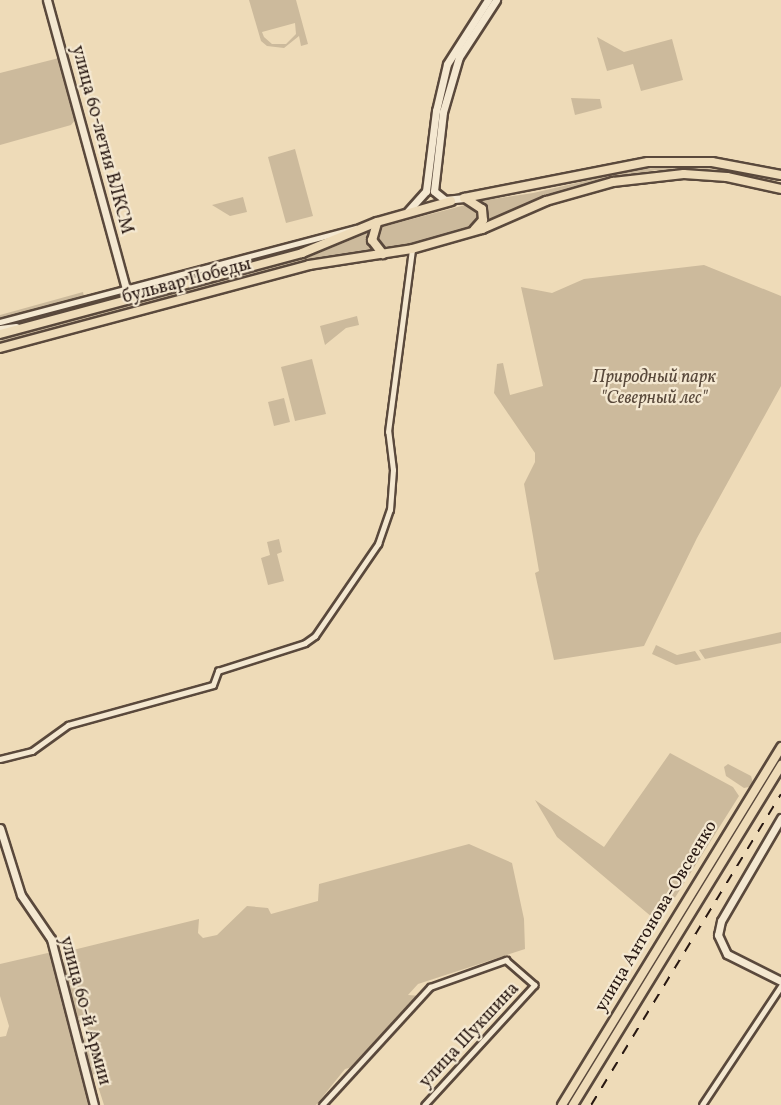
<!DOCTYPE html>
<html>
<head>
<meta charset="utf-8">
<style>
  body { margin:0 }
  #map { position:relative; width:781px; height:1105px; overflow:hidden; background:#eedbb8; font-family:Vollkorn,serif }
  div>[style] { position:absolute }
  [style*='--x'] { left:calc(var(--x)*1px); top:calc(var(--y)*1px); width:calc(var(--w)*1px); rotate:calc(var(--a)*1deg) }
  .green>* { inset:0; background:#ccba9c }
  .roads { filter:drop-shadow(2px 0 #5a493c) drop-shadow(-2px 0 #5a493c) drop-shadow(0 2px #5a493c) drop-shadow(0 -2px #5a493c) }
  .street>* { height:4.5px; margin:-2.25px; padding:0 2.25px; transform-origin:2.25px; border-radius:2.25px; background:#f4e8d1 }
  .secondary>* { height:7px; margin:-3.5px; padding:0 3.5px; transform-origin:3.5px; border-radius:3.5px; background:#f4e8d1 }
  .primary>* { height:8px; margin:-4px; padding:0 4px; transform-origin:4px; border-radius:4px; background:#eedbb8 }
  .highway>* { height:8px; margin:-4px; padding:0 4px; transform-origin:4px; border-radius:4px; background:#eedbb8 }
  .rail>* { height:1.5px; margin-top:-0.75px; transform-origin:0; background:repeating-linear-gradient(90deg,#281812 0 10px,transparent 0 20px) }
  span { translate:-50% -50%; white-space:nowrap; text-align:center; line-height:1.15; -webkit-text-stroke:4.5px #f4e8d1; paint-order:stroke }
  .street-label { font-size:18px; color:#281812 }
  .park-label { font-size:18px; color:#59493b; font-style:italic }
</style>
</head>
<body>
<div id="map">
  <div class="green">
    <div style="clip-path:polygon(evenodd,249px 0,296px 0,308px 44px,301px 46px,299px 36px,284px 48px,267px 46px,261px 41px,249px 0,295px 23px,296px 34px,286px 44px,272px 44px,264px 37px,262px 32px,295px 23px)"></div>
    <div style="clip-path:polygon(597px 37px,624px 52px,672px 39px,683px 80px,641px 91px,633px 64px,607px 71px)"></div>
    <div style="clip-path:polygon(59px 58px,76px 119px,71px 125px,0 145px,0 73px)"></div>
    <div style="clip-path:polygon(571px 98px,600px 99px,602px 108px,575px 115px)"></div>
    <div style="clip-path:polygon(295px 149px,313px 216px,286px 223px,268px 157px)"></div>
    <div style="clip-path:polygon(692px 166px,765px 176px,781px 184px,724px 171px,655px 170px,547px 194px,486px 222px,487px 209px,479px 201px,533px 193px,638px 169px)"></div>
    <div style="clip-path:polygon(243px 197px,247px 212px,230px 216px,212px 205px)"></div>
    <div style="clip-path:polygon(469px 204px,479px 212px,477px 224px,471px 228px,387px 249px,376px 240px,382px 227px)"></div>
    <div style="clip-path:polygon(368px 233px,368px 245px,373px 251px,308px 260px,0 344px,0 340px,309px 257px)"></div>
    <div style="clip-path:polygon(704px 265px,781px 296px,781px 386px,697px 538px,644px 646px,554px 660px,535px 573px,539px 571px,524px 484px,535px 462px,535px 453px,494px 393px,497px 364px,503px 363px,510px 395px,543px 386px,521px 287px,552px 293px,584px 279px)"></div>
    <div style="clip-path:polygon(83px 292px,84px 297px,0 320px,0 315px)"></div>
    <div style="clip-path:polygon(357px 316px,359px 325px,346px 328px,325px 345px,320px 326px)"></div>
    <div style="clip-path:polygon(312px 359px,326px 414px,295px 421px,281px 367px)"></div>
    <div style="clip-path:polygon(284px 398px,290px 422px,274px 426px,268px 402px)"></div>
    <div style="clip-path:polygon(279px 539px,282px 552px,277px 554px,284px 581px,268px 585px,261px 558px,270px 555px,267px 542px)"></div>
    <div style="clip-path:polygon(781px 632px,781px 643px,705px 659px,699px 650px)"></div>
    <div style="clip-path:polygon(656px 645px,677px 655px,695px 651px,701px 660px,676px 665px,652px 654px)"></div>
    <div style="clip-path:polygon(670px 753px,733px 787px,739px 796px,659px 923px,557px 837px,535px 800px,604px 847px)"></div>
    <div style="clip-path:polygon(728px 764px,751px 776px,754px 786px,744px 788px,726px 776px,724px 767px)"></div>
    <div style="clip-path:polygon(469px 844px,512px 863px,524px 919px,525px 949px,418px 984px,408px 995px,421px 996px,357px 1066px,345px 1069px,316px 1105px,104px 1105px,96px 1080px,101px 1079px,99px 1072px,92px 1075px,83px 1042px,88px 1027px,79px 1022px,64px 973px,64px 960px,70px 956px,69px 951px,199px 919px,198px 933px,203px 938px,217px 935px,247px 906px,268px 908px,271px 914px,318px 901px,319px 884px)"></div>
    <div style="clip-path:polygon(52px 952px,92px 1105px,0 1105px,0 1037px,6px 1036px,9px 1026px,0 996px,0 964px)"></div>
  </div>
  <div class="roads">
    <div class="street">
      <div style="--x:0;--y:322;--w:368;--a:-14.8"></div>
      <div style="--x:0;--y:759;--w:33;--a:-14"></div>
      <div style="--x:32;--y:751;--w:44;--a:-35.8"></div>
      <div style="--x:68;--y:725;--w:150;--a:-15.4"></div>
      <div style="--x:213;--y:685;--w:15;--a:-70"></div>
      <div style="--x:218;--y:671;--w:91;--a:-17.8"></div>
      <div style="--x:305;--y:643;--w:12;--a:-35"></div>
      <div style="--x:315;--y:636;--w:112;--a:-55.6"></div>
      <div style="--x:378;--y:544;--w:36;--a:-71"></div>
      <div style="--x:390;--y:510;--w:40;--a:-85.7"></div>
      <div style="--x:393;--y:470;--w:38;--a:-97"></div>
      <div style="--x:388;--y:432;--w:185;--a:-82.5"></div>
      <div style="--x:322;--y:1105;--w:160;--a:-47.5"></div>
      <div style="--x:430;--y:987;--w:81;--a:-19.6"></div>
      <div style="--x:506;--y:960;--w:38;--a:41"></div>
      <div style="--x:535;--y:985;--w:163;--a:132.5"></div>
      <div style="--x:702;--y:1105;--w:143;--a:-56.4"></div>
    </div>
    <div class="secondary">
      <div style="--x:47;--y:0;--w:299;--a:74.7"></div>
      <div style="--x:464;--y:198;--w:19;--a:174"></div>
      <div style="--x:445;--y:200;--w:14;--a:-141"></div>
      <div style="--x:434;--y:191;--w:80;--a:-83.5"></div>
      <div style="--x:443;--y:112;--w:57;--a:-73.8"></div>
      <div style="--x:459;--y:57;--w:68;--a:-57"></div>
      <div style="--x:408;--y:211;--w:27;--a:-48"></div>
      <div style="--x:426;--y:191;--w:81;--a:-82.9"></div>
      <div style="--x:436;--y:111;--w:48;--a:-76.8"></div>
      <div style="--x:447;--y:64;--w:76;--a:-57.4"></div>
      <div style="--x:0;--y:329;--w:16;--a:-7"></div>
      <div style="--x:781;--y:818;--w:119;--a:120.2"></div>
      <div style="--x:721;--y:921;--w:14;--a:102"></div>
      <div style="--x:718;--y:935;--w:21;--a:65"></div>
      <div style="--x:727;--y:954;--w:60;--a:26.6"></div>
      <div style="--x:0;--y:828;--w:70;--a:72.6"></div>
      <div style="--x:21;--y:895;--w:53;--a:55.7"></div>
      <div style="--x:51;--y:939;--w:171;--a:75.5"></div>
    </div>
    <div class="primary">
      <div style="--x:464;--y:198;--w:187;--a:-11.1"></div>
      <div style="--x:648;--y:162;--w:64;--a:0"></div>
      <div style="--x:712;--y:162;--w:70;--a:10.7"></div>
      <div style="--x:465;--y:198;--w:20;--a:33"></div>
      <div style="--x:482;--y:209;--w:11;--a:85"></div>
      <div style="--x:483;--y:220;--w:13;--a:132"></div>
      <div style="--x:377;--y:223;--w:18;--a:106"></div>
      <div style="--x:372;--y:240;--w:18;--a:52"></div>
      <div style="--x:0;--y:334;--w:313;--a:-15"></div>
      <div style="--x:302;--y:253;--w:81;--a:-22.5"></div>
      <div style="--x:377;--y:222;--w:77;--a:-15.8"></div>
      <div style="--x:0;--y:348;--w:320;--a:-15"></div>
      <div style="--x:309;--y:265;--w:104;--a:-8.8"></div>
      <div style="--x:412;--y:249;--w:73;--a:-15.9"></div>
      <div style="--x:482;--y:229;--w:70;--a:-23.6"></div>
      <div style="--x:546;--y:201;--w:70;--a:-15.8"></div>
      <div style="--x:613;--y:182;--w:71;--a:-6.4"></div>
      <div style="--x:684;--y:174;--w:43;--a:4"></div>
      <div style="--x:727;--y:177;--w:55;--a:12.5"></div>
    </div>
    <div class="highway">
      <div style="--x:562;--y:1105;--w:420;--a:-58.5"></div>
      <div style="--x:573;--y:1105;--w:399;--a:-58.5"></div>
    </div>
  </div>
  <div class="rail">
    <div style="--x:591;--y:1105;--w:364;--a:-58.6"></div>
  </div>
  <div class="street-label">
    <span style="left:101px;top:140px;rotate:75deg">улица 60-летия ВЛКСМ</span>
    <span style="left:187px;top:282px;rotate:-15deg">бульвар Победы</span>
    <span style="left:657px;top:917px;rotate:-59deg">улица Антонова-Овсеенко</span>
    <span style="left:84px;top:1011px;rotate:75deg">улица 60-й Армии</span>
    <span style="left:470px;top:1036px;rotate:-47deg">улица Шукшина</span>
  </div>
  <div class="park-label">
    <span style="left:654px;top:389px">Природный парк<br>"Северный лес"</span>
  </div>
</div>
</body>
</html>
